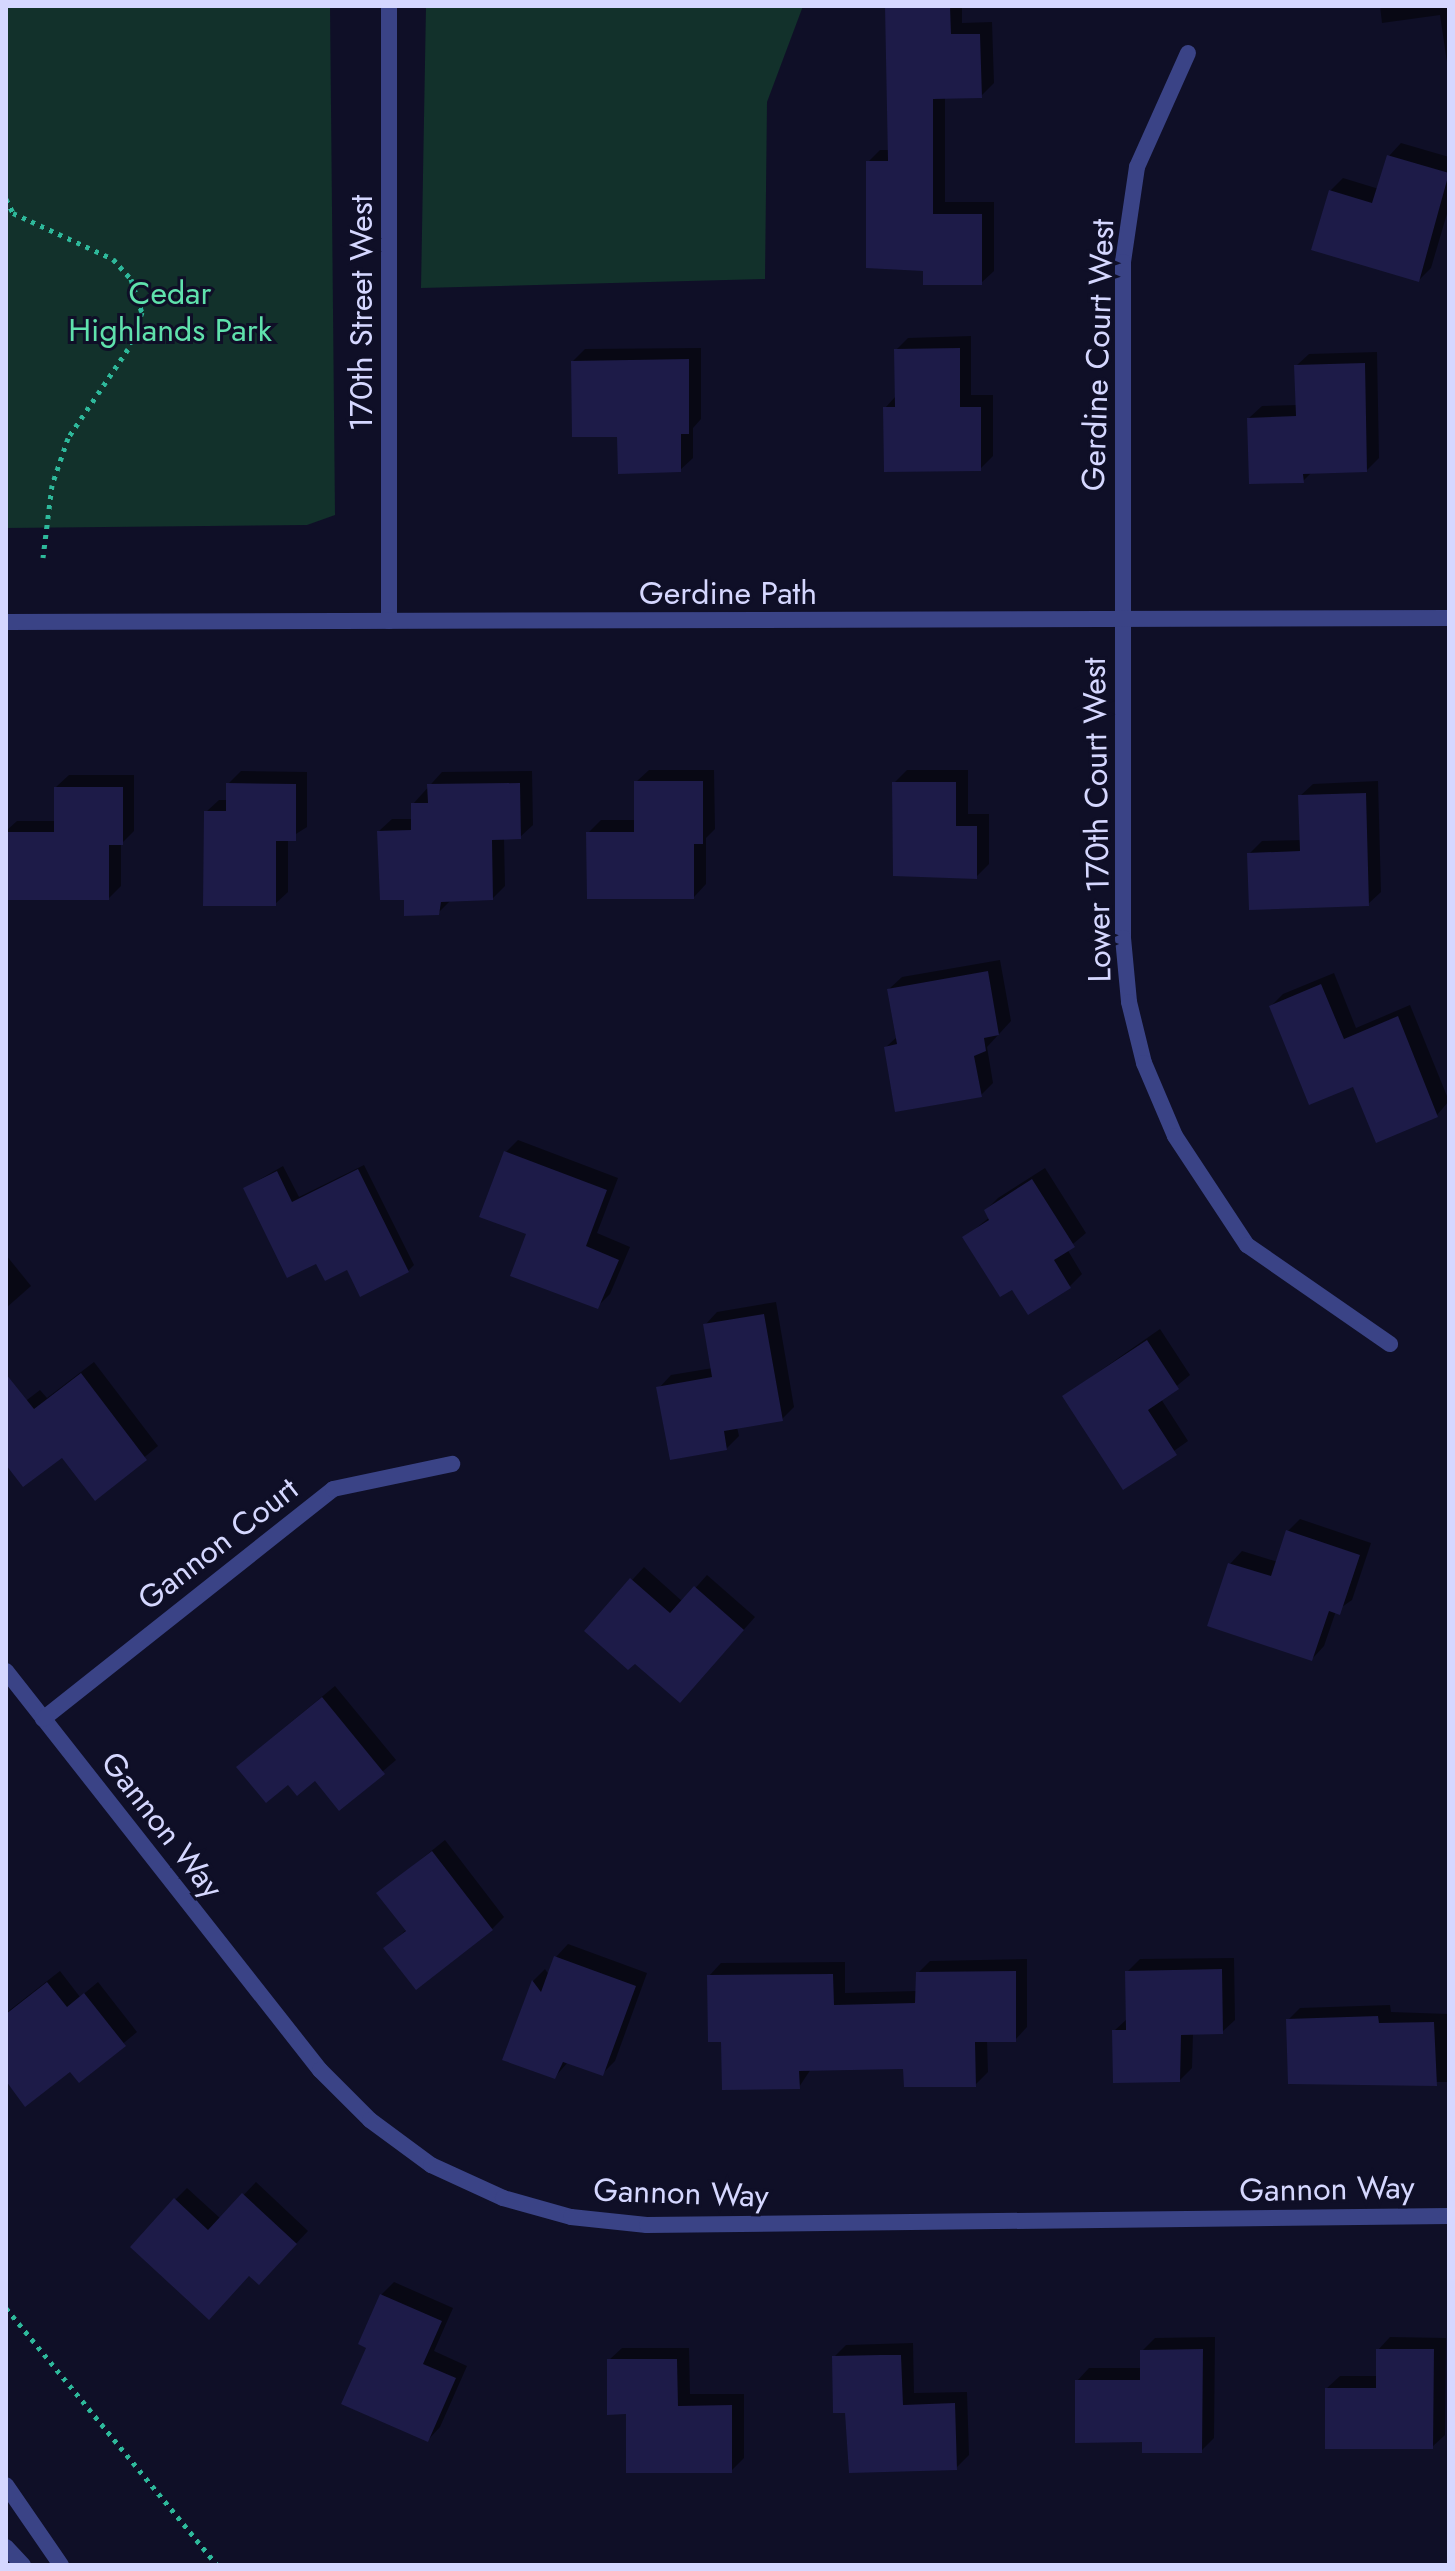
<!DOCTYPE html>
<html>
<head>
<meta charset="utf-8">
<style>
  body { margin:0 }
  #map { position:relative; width:1455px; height:2571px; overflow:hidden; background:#0f0f27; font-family:Jost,sans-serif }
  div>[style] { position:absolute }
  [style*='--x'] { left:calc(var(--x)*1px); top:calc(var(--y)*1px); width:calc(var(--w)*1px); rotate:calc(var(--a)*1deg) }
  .green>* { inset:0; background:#12312b }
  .shadow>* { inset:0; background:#0007 }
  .building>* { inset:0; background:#1d1b48 }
  .path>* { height:5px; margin-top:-2.5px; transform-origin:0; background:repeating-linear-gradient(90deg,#2eb99b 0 4px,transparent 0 10px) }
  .minor>* { height:16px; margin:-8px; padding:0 8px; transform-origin:8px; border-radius:8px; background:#3a4386 }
  .tertiary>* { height:16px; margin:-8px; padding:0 8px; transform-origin:8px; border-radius:8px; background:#3a4386 }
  span { translate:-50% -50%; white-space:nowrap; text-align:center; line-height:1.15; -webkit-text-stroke:6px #0f0f27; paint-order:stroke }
  .park-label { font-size:32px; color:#5fe1ac }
  .street-label { font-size:32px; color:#d5d7ff }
  .frame { position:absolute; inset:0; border:8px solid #d5d7ff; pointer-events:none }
</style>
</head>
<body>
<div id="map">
  <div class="green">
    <div style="clip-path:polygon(6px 6px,330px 6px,335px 515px,307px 525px,6px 528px)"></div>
    <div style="clip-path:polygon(426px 6px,803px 6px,767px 102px,765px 279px,421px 288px)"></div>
  </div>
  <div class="shadow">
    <div style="clip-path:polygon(887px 6px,962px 6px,962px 23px,992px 22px,994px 83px,981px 96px,945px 97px,945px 202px,994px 202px,994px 271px,981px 283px,925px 269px,868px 162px,880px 150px,890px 150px)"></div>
    <div style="clip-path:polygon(1380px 6px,1449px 6px,1449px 76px,1440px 15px,1382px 23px)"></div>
    <div style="clip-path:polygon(1401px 143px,1449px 157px,1449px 207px,1431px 268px,1419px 280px,1330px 191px,1343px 178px,1379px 189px,1389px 156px)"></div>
    <div style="clip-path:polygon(971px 336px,971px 395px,993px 395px,993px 456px,980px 469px,885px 408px,896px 396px,896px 350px,908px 338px)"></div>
    <div style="clip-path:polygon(701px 348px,701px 419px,693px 428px,693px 458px,680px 470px,619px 435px,573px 361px,585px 349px)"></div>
    <div style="clip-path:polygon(1377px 352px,1379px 458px,1367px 470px,1312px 472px,1303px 481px,1249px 418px,1262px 406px,1297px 405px,1296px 366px,1309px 354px)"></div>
    <div style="clip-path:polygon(649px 770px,714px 770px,715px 829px,706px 838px,706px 884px,694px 897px,588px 833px,601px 820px,636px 820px,636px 782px)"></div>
    <div style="clip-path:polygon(907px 770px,968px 770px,968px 814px,989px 814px,989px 864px,976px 877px,894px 783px)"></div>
    <div style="clip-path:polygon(241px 771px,307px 772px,307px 827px,288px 839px,288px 892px,275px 904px,206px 812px,219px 800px,228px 800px,228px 784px)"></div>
    <div style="clip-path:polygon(532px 771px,533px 825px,520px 837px,504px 838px,505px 886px,492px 899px,451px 900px,438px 913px,406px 898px,379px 831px,392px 819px,413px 819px,413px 804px,442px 772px)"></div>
    <div style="clip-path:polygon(69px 775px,134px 775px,134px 831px,121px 844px,121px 886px,109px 898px,6px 898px,6px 831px,17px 821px,56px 821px,56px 787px)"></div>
    <div style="clip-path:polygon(1378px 781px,1381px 892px,1368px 904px,1249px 854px,1262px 841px,1302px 840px,1300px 796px,1313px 784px)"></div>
    <div style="clip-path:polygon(1000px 960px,1011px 1021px,987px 1047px,993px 1083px,981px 1095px,886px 1047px,898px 1036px,889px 989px,902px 977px)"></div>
    <div style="clip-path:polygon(1334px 973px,1356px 1028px,1410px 1005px,1449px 1101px,1437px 1115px,1354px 1084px,1271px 1006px,1283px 994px)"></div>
    <div style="clip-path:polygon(518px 1140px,618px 1178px,597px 1233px,630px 1247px,610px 1294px,597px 1307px,529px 1233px,506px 1152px)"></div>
    <div style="clip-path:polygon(364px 1165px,414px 1265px,408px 1271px,317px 1261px,245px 1188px,283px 1166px,299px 1197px)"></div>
    <div style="clip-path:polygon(1045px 1168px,1086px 1233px,1067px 1249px,1082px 1274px,1070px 1286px,1012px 1287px,965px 1237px,990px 1217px,986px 1210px,998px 1198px)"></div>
    <div style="clip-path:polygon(6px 1255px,31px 1286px,6px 1308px)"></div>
    <div style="clip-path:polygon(776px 1302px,794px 1407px,782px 1419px,737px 1427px,739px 1436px,726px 1449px,659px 1388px,671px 1375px,713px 1368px,705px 1325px,717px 1312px)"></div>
    <div style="clip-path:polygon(1160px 1329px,1190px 1375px,1161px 1399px,1188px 1441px,1123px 1487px,1064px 1396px)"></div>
    <div style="clip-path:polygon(94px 1362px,158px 1446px,95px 1498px,62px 1455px,6px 1462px,6px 1416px,40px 1390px,47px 1398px)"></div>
    <div style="clip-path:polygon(1300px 1519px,1371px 1543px,1352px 1600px,1336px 1611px,1324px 1646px,1312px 1659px,1230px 1564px,1242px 1551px,1278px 1562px,1288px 1531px)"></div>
    <div style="clip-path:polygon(644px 1567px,683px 1602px,707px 1575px,755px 1617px,692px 1688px,586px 1631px)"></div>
    <div style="clip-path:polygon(335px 1686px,396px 1760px,340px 1808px,316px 1778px,288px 1782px,251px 1755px)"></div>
    <div style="clip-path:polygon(445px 1840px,504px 1917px,492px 1929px,386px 1948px,407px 1929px,378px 1894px)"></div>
    <div style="clip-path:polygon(568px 1944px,647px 1973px,615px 2061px,602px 2074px,568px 2062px,555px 2077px,504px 2059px,533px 1981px,545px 1969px,549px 1975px,556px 1957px)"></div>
    <div style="clip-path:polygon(1234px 1958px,1235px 2020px,1222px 2032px,1193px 2033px,1192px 2068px,1180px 2080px,1114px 2031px,1127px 2019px,1127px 1972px,1140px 1959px)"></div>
    <div style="clip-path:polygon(1027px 1959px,1027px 2027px,1015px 2040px,987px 2040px,988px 2072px,975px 2085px,905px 2067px,811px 2069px,799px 2087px,723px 2040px,709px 1976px,721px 1963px,845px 1962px,845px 1993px,917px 1991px,918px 1973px,930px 1961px)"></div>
    <div style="clip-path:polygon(60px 1971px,80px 1997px,98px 1982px,137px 2032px,79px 2080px,70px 2069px,6px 2078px,6px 2013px)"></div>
    <div style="clip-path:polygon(1390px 2005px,1391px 2012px,1449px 2014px,1449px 2082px,1289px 2082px,1288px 2020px,1300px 2008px)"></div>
    <div style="clip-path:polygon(256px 2182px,308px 2231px,259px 2283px,175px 2200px,187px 2188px,221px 2219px)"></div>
    <div style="clip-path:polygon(394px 2282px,453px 2308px,434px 2351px,467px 2366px,440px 2427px,428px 2440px,368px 2347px,381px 2295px)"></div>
    <div style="clip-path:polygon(1215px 2337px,1214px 2438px,1201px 2451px,1144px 2440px,1077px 2381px,1089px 2368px,1142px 2368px,1142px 2351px,1155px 2338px)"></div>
    <div style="clip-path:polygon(1390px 2337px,1446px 2338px,1445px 2435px,1432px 2447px,1327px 2388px,1340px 2376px,1378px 2376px,1378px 2350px)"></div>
    <div style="clip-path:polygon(913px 2343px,914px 2393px,967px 2392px,969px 2455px,956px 2468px,847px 2411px,834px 2357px,846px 2345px)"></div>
    <div style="clip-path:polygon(622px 2348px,689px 2348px,690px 2394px,744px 2394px,744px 2458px,731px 2471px,628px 2412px,609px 2360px)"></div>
  </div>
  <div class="building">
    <div style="clip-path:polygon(885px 6px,950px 6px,951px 34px,980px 34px,982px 98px,933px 99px,933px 214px,982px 214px,982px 285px,923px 285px,923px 271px,866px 268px,866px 161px,888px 161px)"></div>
    <div style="clip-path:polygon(1387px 155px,1449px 173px,1419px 282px,1311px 250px,1329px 190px,1372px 203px)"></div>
    <div style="clip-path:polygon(960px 348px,960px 407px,981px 407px,981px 471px,884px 472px,883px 407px,895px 407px,894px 349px)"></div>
    <div style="clip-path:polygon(689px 359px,689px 434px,681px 434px,681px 472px,618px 474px,617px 437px,572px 437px,571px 361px)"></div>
    <div style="clip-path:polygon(1365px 363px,1367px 472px,1303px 474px,1304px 483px,1249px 484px,1247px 418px,1296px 416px,1294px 365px)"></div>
    <div style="clip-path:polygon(634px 781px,703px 781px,703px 844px,694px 844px,694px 899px,587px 899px,586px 832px,634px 832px)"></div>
    <div style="clip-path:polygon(892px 782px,956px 782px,956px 826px,977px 826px,977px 879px,893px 876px)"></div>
    <div style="clip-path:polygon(226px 783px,296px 784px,296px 841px,276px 841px,276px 906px,203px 906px,204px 811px,226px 811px)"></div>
    <div style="clip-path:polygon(520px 783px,521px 839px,492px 840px,493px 900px,441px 902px,439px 915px,404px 916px,404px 900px,380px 900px,377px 831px,411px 830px,411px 803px,428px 803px,427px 784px)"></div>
    <div style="clip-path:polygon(54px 787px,123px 787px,123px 845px,109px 845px,109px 900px,6px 900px,6px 832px,54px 832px)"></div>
    <div style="clip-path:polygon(1366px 793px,1369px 906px,1249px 910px,1247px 853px,1300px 851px,1298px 795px)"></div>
    <div style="clip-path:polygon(988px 971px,999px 1035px,984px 1038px,986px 1051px,974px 1056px,982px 1097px,895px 1112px,884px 1047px,897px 1044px,887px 989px)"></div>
    <div style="clip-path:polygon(1321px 984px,1344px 1039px,1398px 1016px,1438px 1117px,1376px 1143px,1353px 1087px,1309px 1105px,1269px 1006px)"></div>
    <div style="clip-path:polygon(504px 1151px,607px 1190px,586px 1246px,619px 1260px,598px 1309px,510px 1276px,526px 1234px,479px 1217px)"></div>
    <div style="clip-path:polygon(358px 1169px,409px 1272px,360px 1297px,347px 1270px,325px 1281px,316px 1264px,287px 1278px,243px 1188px,277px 1171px,292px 1202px)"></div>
    <div style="clip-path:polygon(1032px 1179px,1075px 1247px,1054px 1260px,1071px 1288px,1028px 1315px,1012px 1290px,1000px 1297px,962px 1237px,989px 1220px,984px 1210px)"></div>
    <div style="clip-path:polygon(764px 1314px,783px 1421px,724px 1431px,727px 1450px,670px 1460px,656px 1387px,712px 1377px,703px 1324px)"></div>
    <div style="clip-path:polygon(1147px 1340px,1179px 1389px,1148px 1410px,1177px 1455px,1123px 1490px,1062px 1396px)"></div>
    <div style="clip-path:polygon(81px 1373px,147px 1460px,95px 1501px,62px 1458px,23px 1487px,6px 1465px,6px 1374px,34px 1409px)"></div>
    <div style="clip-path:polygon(1286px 1530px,1360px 1555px,1340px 1615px,1329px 1611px,1312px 1661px,1207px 1626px,1228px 1563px,1271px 1576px)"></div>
    <div style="clip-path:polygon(630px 1578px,670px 1613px,694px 1586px,744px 1630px,680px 1703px,635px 1664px,628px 1670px,584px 1631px)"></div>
    <div style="clip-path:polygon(322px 1697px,385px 1774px,339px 1811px,315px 1781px,297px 1796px,288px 1785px,266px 1803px,236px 1767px)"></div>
    <div style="clip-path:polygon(432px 1851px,493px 1930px,416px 1990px,383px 1948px,406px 1931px,376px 1893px)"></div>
    <div style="clip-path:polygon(554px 1956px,636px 1986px,603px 2076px,563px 2062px,555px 2079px,502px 2060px,532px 1980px,541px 1992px)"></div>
    <div style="clip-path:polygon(1222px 1969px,1223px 2034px,1181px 2035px,1180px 2082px,1113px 2083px,1112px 2030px,1126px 2030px,1125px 1971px)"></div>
    <div style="clip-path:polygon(1016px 1971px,1016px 2042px,975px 2042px,976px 2087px,904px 2087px,903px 2069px,799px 2071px,800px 2089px,722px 2090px,721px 2042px,708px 2042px,707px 1975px,833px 1974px,834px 2005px,915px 2003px,916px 1972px)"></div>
    <div style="clip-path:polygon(47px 1982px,67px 2007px,84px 1993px,126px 2046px,79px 2083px,70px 2072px,25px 2107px,6px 2081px,6px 2014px)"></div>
    <div style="clip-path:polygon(1378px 2016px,1379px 2023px,1434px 2022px,1437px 2086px,1288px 2084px,1286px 2019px)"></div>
    <div style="clip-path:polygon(242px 2193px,297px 2244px,259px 2285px,249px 2276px,209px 2320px,130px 2247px,174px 2198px,208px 2230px)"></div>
    <div style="clip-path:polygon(380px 2294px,442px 2321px,423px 2364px,456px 2378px,428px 2442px,341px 2404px,366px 2348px,358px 2344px)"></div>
    <div style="clip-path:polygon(1203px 2349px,1202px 2453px,1142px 2453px,1142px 2442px,1075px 2443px,1075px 2380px,1140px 2380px,1140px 2350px)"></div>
    <div style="clip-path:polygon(1376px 2349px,1434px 2349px,1433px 2449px,1325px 2449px,1325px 2388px,1376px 2388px)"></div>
    <div style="clip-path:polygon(881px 2355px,901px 2355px,903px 2405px,955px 2403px,957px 2470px,849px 2473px,845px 2413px,833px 2413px,832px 2356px)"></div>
    <div style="clip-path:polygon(607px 2359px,677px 2359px,678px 2406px,732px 2405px,732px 2473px,626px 2473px,626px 2414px,607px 2415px)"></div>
  </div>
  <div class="path">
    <div style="--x:6;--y:199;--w:16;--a:63"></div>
    <div style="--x:13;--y:213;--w:110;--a:24.7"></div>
    <div style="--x:113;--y:259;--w:27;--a:48"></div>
    <div style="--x:131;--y:279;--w:35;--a:72"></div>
    <div style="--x:142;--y:312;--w:40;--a:111"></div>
    <div style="--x:128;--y:349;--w:107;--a:124"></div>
    <div style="--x:68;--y:438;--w:50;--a:108.8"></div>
    <div style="--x:52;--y:485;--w:73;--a:97.1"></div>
    <div style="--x:6;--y:2308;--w:333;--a:50.6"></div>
  </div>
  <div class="minor">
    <div style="--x:1188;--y:53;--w:125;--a:114.1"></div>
    <div style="--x:1137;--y:167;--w:96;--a:98.4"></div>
    <div style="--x:1123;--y:262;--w:676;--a:90"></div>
    <div style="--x:1123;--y:938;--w:64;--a:84.6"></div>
    <div style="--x:1129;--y:1002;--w:63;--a:76.2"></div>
    <div style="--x:1144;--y:1063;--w:79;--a:67"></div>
    <div style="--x:1175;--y:1136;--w:131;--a:56.6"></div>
    <div style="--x:1247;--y:1245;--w:174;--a:34.7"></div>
    <div style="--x:389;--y:621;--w:615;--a:-90"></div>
    <div style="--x:6;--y:622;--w:1443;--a:-0.16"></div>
    <div style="--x:6;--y:1671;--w:508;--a:51.8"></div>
    <div style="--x:320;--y:2070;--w:71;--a:45"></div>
    <div style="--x:370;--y:2120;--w:76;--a:36.4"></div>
    <div style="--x:431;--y:2165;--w:79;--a:24.6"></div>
    <div style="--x:503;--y:2198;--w:71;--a:15.6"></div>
    <div style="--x:571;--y:2217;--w:76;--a:6"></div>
    <div style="--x:647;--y:2225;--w:802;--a:-0.64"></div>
    <div style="--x:43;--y:1719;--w:370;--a:-38.4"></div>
    <div style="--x:333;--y:1489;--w:122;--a:-11.9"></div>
  </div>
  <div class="tertiary">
    <div style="--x:6;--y:2485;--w:97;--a:55.5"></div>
    <div style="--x:6;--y:2547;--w:25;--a:47"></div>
  </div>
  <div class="park-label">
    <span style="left:170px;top:312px">Cedar<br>Highlands Park</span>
  </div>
  <div class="street-label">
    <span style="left:361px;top:313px;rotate:-90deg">170th Street West</span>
    <span style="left:1098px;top:355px;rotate:-88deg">Gerdine Court West</span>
    <span style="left:728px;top:593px">Gerdine Path</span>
    <span style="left:1097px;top:820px;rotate:-91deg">Lower 170th Court West</span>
    <span style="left:218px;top:1544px;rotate:-38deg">Gannon Court</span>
    <span style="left:162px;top:1825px;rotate:52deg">Gannon Way</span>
    <span style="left:1327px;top:2189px;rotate:-1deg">Gannon Way</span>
    <span style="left:681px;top:2193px;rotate:2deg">Gannon Way</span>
  </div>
  <div class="frame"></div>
</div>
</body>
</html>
